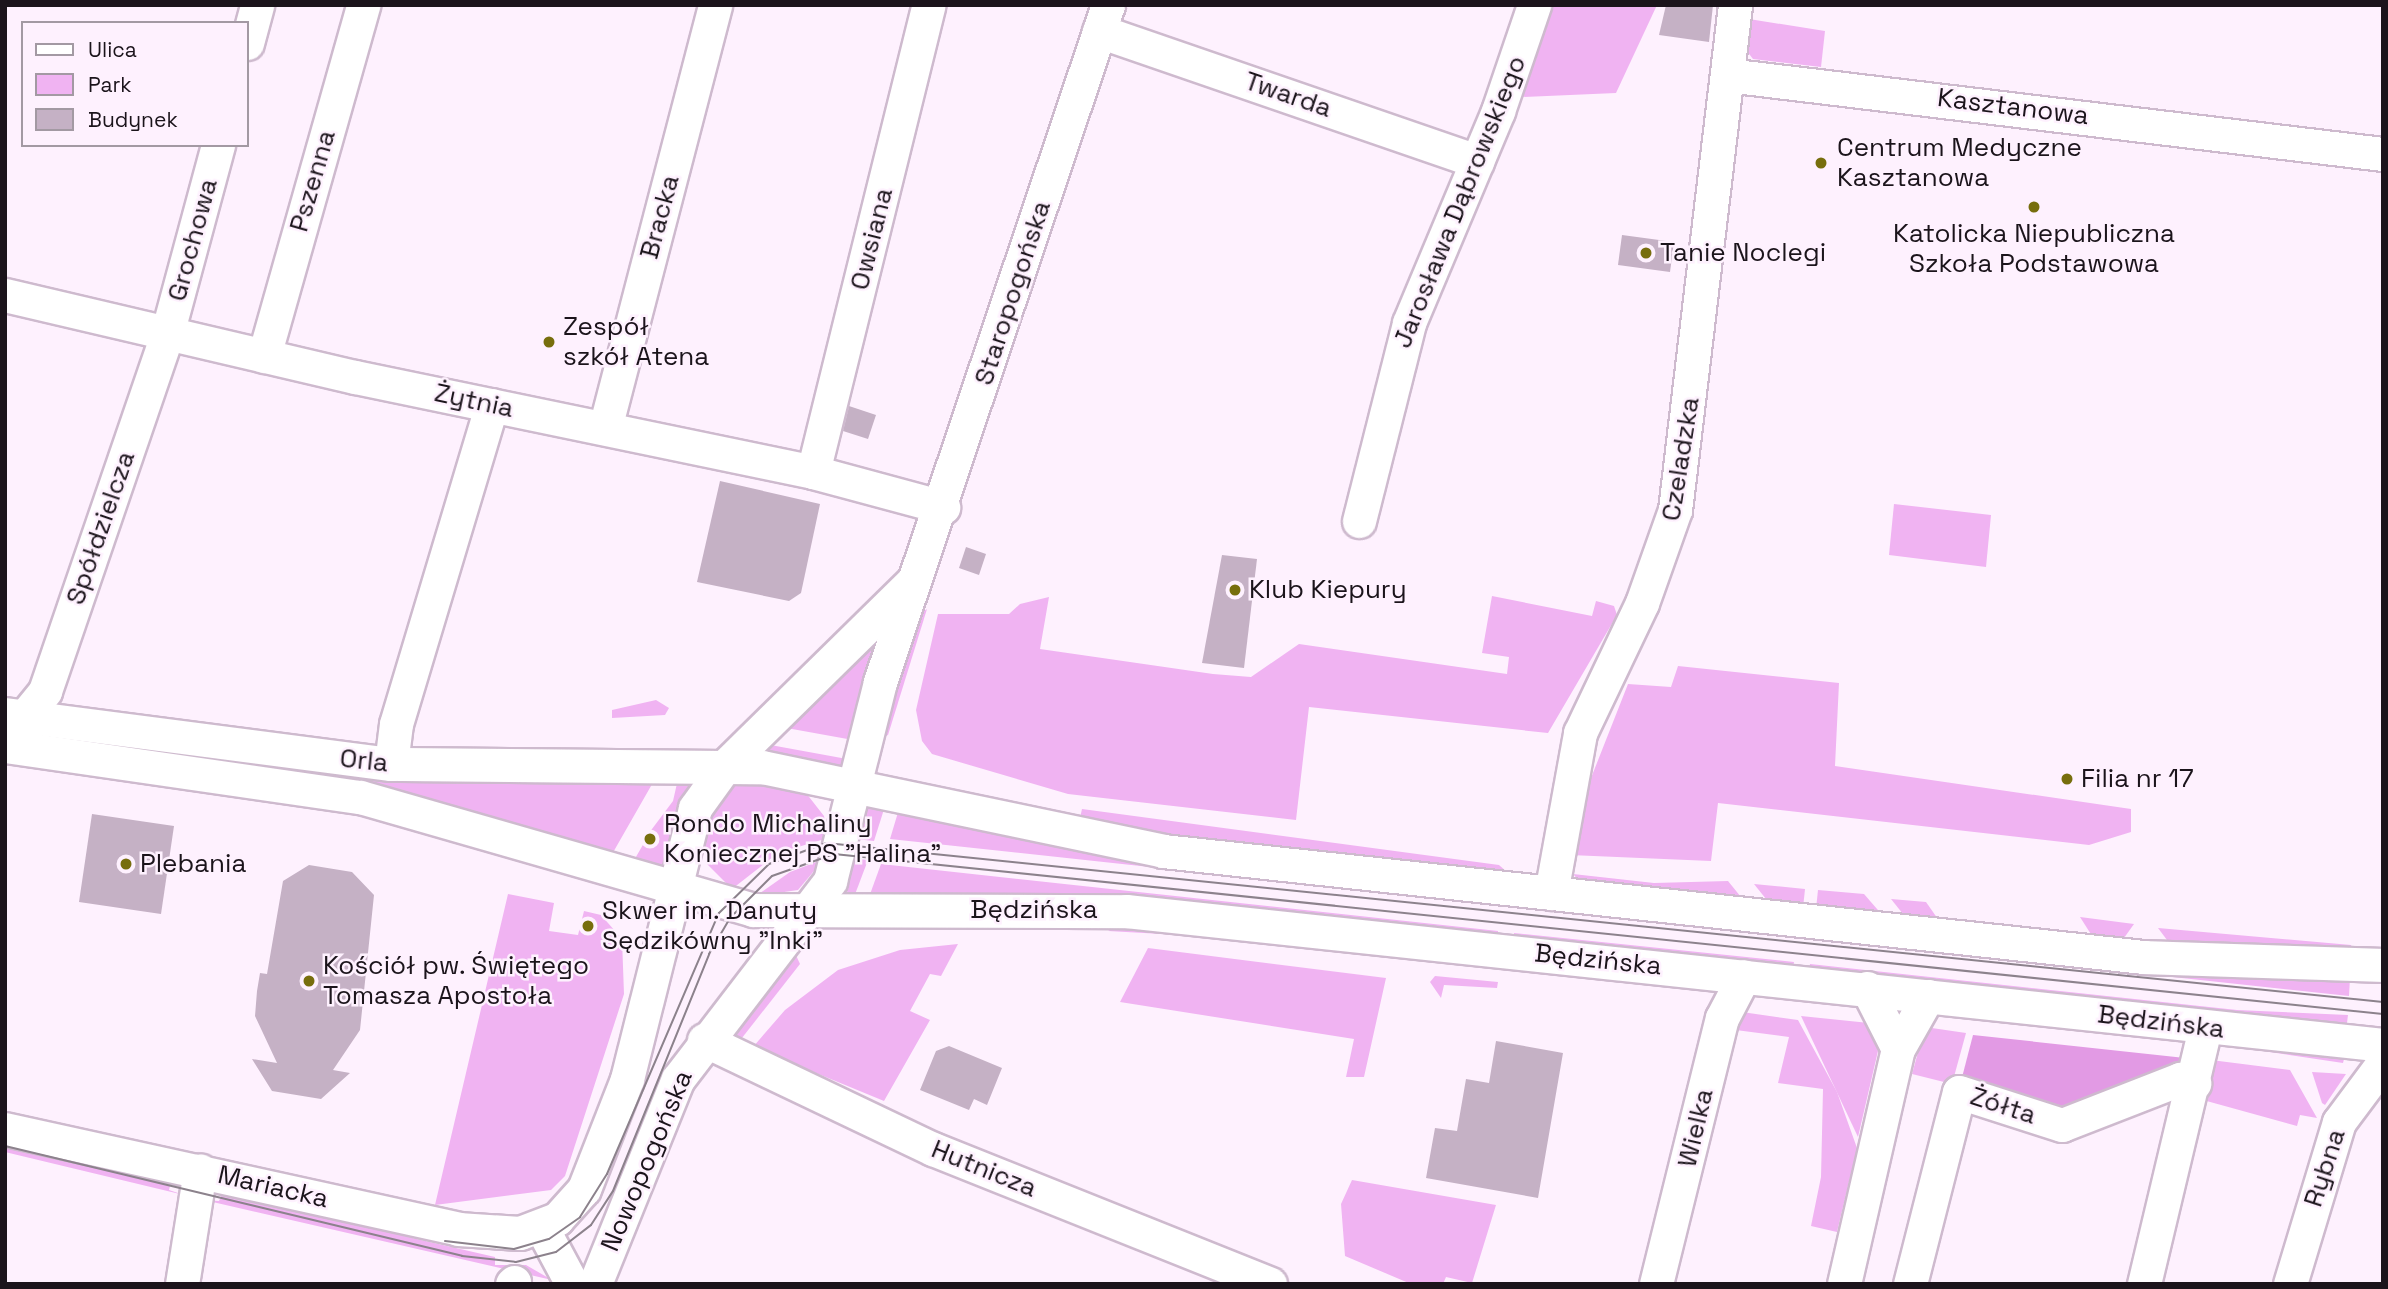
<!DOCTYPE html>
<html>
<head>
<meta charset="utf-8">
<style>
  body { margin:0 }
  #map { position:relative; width:2388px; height:1289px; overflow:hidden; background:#fef1fe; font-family:"Space Grotesk",sans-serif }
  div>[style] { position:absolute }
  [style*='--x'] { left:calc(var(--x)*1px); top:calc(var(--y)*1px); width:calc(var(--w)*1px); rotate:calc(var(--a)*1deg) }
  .green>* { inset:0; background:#f0b3f2 }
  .forest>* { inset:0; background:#e29ae4 }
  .building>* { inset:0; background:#c5b1c5 }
  .roads { filter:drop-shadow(2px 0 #cebace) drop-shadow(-2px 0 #cebace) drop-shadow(0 2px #cebace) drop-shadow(0 -2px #cebace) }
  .minor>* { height:33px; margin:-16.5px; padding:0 16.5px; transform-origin:16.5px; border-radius:16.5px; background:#fff }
  .tram>* { height:2px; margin:-1px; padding:0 1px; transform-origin:1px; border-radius:1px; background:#8c828c }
  .dots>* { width:19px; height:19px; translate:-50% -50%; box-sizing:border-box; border:4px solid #fef1fe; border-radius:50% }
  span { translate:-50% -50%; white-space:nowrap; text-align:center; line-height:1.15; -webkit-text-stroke:5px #fef1fe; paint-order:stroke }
  .street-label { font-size:26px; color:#1b141b }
  .poi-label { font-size:26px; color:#1b141b }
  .left { translate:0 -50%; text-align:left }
  .frame { position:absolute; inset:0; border:7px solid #1b141b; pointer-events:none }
  .legend { position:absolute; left:21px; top:21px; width:228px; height:126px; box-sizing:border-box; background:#fef1fe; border:2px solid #a399a3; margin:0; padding:9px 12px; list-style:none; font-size:21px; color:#1b141b }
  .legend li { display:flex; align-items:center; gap:14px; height:35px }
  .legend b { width:35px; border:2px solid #a399a3 }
</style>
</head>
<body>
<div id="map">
  <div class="green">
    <div style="clip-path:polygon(1552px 5px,1657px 5px,1616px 93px,1522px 97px)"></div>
    <div style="clip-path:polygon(1749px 19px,1825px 31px,1821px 67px,1753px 59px,1746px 50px)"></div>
    <div style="clip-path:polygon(1894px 504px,1991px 515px,1986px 567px,1889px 555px)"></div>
    <div style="clip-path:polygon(1492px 596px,1592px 616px,1596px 601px,1614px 606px,1617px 615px,1548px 733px,1309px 707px,1296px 820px,1068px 794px,932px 754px,922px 741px,916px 710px,938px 614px,1009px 614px,1020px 604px,1049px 597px,1040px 649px,1213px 674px,1251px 677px,1299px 644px,1507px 674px,1509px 657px,1482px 653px)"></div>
    <div style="clip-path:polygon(888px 607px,853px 740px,781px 727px)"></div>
    <div style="clip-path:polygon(927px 609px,888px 735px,881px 738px,920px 614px)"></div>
    <div style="clip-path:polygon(1678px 666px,1839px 683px,1835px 766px,2131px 809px,2131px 832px,2089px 845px,1718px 803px,1711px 861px,1570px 855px,1580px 806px,1628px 684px,1671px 687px)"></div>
    <div style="clip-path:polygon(656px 700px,669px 708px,665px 715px,612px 718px,612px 710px)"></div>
    <div style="clip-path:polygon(765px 744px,847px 759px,839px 767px,758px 752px)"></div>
    <div style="clip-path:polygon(345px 772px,542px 783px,655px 779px,611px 856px,342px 780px)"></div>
    <div style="clip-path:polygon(678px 779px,689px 783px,666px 869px,633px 862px,644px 843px,650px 846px,655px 838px,649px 833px,673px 801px)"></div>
    <div style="clip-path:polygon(751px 780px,806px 793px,824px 816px,828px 838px,778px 853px,732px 889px,706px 863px,702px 824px,729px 787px)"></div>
    <div style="clip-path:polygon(862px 804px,885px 806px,874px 841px,855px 839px)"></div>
    <div style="clip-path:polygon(899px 809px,1140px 861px,1502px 905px,890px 839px)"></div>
    <div style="clip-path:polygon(1082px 809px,1499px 865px,1507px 872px,1138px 833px,1080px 818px)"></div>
    <div style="clip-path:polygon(851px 858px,868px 860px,854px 897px,844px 889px)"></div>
    <div style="clip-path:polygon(824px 859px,798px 890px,756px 896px,790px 872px)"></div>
    <div style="clip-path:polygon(881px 864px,1498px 931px,1498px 937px,869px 897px)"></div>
    <div style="clip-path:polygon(1573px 874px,1654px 883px,1728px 881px,1745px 902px,1580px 882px)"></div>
    <div style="clip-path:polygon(1754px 884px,1805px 889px,1803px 908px,1770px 904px)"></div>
    <div style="clip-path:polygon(1818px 890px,1864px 894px,1884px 917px,1816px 909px)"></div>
    <div style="clip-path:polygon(508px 894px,554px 903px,549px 931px,578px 935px,584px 911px,601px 915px,622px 939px,624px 994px,565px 1176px,551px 1190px,435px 1205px)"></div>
    <div style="clip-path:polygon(1891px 899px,1926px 902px,1940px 922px,1907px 919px)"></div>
    <div style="clip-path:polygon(2080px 917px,2134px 924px,2124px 938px,2094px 939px)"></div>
    <div style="clip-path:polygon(1120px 925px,1252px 939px,1108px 931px)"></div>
    <div style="clip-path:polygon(2158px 928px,2351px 945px,2352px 954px,2170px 944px)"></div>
    <div style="clip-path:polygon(1514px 933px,1794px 962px,1793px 968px,1514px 938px)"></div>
    <div style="clip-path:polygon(1813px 933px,2181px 973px,2350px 978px,2349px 996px,1812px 938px)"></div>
    <div style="clip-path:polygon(958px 944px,941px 976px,930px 974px,910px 1011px,930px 1020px,884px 1101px,753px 1047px,785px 1010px,838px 970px,900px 950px)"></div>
    <div style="clip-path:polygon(1148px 948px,1386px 978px,1364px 1077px,1346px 1077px,1354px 1039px,1120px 1002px)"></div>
    <div style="clip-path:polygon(794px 951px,800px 964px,738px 1043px,736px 1027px)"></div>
    <div style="clip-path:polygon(1810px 964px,2237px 1010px,2348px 1015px,2347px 1023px,1809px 970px)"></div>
    <div style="clip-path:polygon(1435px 976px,1498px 982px,1497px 988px,1444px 985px,1441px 998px,1430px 982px)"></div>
    <div style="clip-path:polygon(1735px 1011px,1798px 1020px,1837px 1092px,1857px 1148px,1837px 1232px,1811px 1226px,1821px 1177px,1823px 1089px,1778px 1083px,1789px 1037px,1728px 1029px)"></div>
    <div style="clip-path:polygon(1801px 1016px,1869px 1023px,1878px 1051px,1858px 1137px)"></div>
    <div style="clip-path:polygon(1925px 1027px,1966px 1033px,1952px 1084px,1912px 1074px)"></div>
    <div style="clip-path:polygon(2210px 1043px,2345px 1055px,2343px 1063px)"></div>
    <div style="clip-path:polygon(2211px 1060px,2290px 1070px,2317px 1118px,2300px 1115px,2297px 1126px,2203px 1100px)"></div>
    <div style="clip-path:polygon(2312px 1072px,2346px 1074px,2325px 1105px,2322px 1103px)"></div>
    <div style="clip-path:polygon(5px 1142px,171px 1182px,169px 1190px,184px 1195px,5px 1152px)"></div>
    <div style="clip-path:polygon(1352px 1180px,1496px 1205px,1472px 1283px,1446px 1277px,1443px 1284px,1411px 1284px,1345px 1256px,1341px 1204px)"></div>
    <div style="clip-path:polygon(222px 1194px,495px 1257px,495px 1265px,526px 1265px,552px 1280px,204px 1200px,219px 1201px)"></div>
  </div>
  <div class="forest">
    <div style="clip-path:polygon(1973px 1035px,2185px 1058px,2182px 1075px,2082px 1114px,1959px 1089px)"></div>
  </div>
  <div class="building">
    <div style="clip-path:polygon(1666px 5px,1713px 5px,1709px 42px,1659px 35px)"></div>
    <div style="clip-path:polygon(1622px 235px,1674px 242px,1670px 272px,1618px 265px)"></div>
    <div style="clip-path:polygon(849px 406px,876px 415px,868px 439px,843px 431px)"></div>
    <div style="clip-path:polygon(720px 481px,820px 504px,801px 593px,789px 601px,697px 582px)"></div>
    <div style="clip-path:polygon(966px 547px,986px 554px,979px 575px,959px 568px)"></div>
    <div style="clip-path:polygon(1222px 555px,1257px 559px,1244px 668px,1202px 663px)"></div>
    <div style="clip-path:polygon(92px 814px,174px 826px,161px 914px,79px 902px)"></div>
    <div style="clip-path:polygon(309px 865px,352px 872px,374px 895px,360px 1030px,333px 1070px,350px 1073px,321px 1099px,272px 1091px,252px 1059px,277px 1063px,255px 1016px,257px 991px,260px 973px,267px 974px,283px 881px)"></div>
    <div style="clip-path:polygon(1496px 1041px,1563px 1053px,1538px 1198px,1426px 1178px,1435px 1128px,1457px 1131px,1466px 1079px,1489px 1083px)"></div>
    <div style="clip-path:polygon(949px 1046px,1002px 1068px,987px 1105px,974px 1099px,969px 1110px,920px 1090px,936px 1051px)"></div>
  </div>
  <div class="roads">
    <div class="minor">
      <div style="--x:1099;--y:31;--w:400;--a:19"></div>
      <div style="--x:247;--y:43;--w:39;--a:-75"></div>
      <div style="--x:1727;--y:75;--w:661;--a:6.87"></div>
      <div style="--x:5;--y:295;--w:359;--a:13.2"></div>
      <div style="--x:355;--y:377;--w:468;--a:11.7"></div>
      <div style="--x:813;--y:472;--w:135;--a:15.1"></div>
      <div style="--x:264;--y:356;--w:365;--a:-74.2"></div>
      <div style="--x:605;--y:428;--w:437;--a:-75.4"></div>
      <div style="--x:813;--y:472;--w:481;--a:-76.1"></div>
      <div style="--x:1359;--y:521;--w:204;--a:-75.8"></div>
      <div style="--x:1409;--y:323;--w:230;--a:-67.2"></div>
      <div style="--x:1498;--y:111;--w:112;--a:-71.2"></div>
      <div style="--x:5;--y:714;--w:389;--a:7.4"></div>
      <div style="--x:391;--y:764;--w:371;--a:0.5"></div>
      <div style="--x:762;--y:767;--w:410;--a:11.8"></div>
      <div style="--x:1163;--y:851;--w:986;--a:6.17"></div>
      <div style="--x:2143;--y:957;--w:240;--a:1.9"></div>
      <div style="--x:25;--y:716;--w:32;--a:-51"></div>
      <div style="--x:45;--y:691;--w:377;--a:-71.1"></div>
      <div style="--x:167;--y:334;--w:196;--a:-74.9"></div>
      <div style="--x:5;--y:746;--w:359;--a:8.2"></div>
      <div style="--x:360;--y:797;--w:409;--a:16"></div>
      <div style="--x:753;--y:910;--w:373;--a:0.2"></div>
      <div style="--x:1126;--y:911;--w:1264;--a:6.08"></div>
      <div style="--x:391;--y:764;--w:40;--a:-82.9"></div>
      <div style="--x:396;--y:724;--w:333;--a:-73.3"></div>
      <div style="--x:1551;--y:893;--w:163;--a:-79.7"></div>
      <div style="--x:1580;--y:733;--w:144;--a:-64.5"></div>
      <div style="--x:1642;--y:603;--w:99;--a:-70.5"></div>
      <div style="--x:1675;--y:510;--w:509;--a:-83.22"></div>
      <div style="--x:1867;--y:988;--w:68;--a:63.1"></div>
      <div style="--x:704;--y:1040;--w:254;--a:25.5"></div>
      <div style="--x:933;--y:1149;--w:363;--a:21.8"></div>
      <div style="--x:5;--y:1129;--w:464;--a:12.4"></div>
      <div style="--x:458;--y:1229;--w:62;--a:3.7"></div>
      <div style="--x:520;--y:1233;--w:40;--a:-21"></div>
      <div style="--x:557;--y:1219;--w:40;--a:-48"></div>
      <div style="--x:584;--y:1189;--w:118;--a:-68.6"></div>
      <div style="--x:627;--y:1079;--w:279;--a:-75.9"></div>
      <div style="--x:695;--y:808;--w:53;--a:-54.2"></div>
      <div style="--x:726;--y:765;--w:262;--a:-44.5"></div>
      <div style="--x:542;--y:1228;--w:64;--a:61.8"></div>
      <div style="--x:182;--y:1284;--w:115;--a:-81"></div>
      <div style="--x:512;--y:1284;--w:3;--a:-45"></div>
      <div style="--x:595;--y:1284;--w:221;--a:-68"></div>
      <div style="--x:678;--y:1079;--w:250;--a:-52.5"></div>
      <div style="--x:830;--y:881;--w:205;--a:-75.9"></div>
      <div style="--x:880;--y:682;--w:714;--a:-71.39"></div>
      <div style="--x:1656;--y:1284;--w:274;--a:-76.1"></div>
      <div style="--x:1722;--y:1018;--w:47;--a:-62.4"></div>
      <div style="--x:1844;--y:1284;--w:241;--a:-77.1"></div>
      <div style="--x:1898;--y:1049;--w:61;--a:-60.5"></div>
      <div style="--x:1910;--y:1284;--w:198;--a:-75.7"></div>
      <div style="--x:1959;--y:1092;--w:108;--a:17.8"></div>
      <div style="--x:2062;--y:1125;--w:127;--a:-21.3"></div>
      <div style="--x:2180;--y:1079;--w:15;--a:16"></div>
      <div style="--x:2144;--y:1284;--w:264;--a:-76.6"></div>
      <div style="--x:2290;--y:1284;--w:169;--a:-73.2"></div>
      <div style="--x:2339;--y:1122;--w:74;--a:-53.3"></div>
    </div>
  </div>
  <div class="tram">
    <div style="--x:5;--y:1146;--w:470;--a:13.5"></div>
    <div style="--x:462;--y:1256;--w:54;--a:6.3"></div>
    <div style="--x:516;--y:1262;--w:41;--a:-14"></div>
    <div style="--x:556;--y:1252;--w:44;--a:-37.6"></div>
    <div style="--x:591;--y:1225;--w:40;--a:-57.1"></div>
    <div style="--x:613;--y:1191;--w:256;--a:-67.9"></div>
    <div style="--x:709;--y:954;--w:42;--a:-59.7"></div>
    <div style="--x:730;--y:918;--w:59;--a:-45"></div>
    <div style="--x:772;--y:876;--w:66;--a:-19.5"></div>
    <div style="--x:834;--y:854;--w:1557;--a:5.9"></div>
    <div style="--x:445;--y:1241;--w:69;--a:6.6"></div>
    <div style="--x:514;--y:1249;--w:36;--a:-16"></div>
    <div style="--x:549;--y:1239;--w:38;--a:-35"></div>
    <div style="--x:580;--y:1217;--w:51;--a:-57.9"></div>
    <div style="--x:607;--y:1174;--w:284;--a:-66.8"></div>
    <div style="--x:719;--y:913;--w:70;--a:-44.4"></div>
    <div style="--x:769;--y:864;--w:61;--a:-20.2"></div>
    <div style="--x:826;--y:843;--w:1565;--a:5.83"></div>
  </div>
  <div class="dots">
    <div style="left:1821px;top:163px;background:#776e0d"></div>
    <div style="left:2034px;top:207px;background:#776e0d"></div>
    <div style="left:1646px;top:253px;background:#776e0d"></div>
    <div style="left:549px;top:342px;background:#776e0d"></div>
    <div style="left:1235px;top:590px;background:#776e0d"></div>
    <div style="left:2067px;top:779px;background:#776e0d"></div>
    <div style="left:650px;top:839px;background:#776e0d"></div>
    <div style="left:126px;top:864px;background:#776e0d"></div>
    <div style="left:588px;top:926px;background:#776e0d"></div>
    <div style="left:309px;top:981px;background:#776e0d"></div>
  </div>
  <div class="street-label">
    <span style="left:1288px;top:95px;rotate:19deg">Twarda</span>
    <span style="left:2013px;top:107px;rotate:7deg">Kasztanowa</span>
    <span style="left:313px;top:181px;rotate:-74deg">Pszenna</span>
    <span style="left:1460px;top:202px;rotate:-68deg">Jarosława Dąbrowskiego</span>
    <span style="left:660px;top:217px;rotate:-75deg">Bracka</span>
    <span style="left:872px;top:239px;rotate:-76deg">Owsiana</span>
    <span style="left:193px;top:240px;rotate:-75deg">Grochowa</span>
    <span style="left:1013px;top:293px;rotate:-72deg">Staropogońska</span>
    <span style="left:474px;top:401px;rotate:12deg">Żytnia</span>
    <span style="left:1681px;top:459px;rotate:-81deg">Czeladzka</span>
    <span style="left:101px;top:528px;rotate:-71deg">Spółdzielcza</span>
    <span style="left:364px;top:761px;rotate:6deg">Orla</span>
    <span style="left:1034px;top:910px">Będzińska</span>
    <span style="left:1598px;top:960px;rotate:6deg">Będzińska</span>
    <span style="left:2161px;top:1022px;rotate:7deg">Będzińska</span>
    <span style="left:2003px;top:1106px;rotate:18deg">Żółta</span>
    <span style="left:1696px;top:1128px;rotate:-77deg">Wielka</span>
    <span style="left:647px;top:1161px;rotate:-67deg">Nowopogońska</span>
    <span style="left:2325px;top:1168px;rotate:-72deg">Rybna</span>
    <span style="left:984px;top:1169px;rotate:22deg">Hutnicza</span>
    <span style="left:273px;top:1187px;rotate:13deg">Mariacka</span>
  </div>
  <div class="poi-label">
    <span class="left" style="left:1837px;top:163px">Centrum Medyczne<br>Kasztanowa</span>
    <span style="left:2034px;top:249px">Katolicka Niepubliczna<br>Szkoła Podstawowa</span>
    <span class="left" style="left:1660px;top:253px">Tanie Noclegi</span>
    <span class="left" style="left:563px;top:342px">Zespół<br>szkół Atena</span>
    <span class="left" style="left:1249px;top:590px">Klub Kiepury</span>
    <span class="left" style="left:2081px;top:779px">Filia nr 17</span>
    <span class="left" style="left:664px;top:839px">Rondo Michaliny<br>Koniecznej PS "Halina"</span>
    <span class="left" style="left:140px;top:864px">Plebania</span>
    <span class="left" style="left:602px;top:926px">Skwer im. Danuty<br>Sędzikówny "Inki"</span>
    <span class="left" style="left:323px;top:981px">Kościół pw. Świętego<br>Tomasza Apostoła</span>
  </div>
  <div class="frame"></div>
  <ul class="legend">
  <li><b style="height:9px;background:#fff"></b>Ulica</li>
  <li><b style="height:19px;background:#f0b3f2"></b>Park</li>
  <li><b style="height:19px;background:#c5b1c5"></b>Budynek</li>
  </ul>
</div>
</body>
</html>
